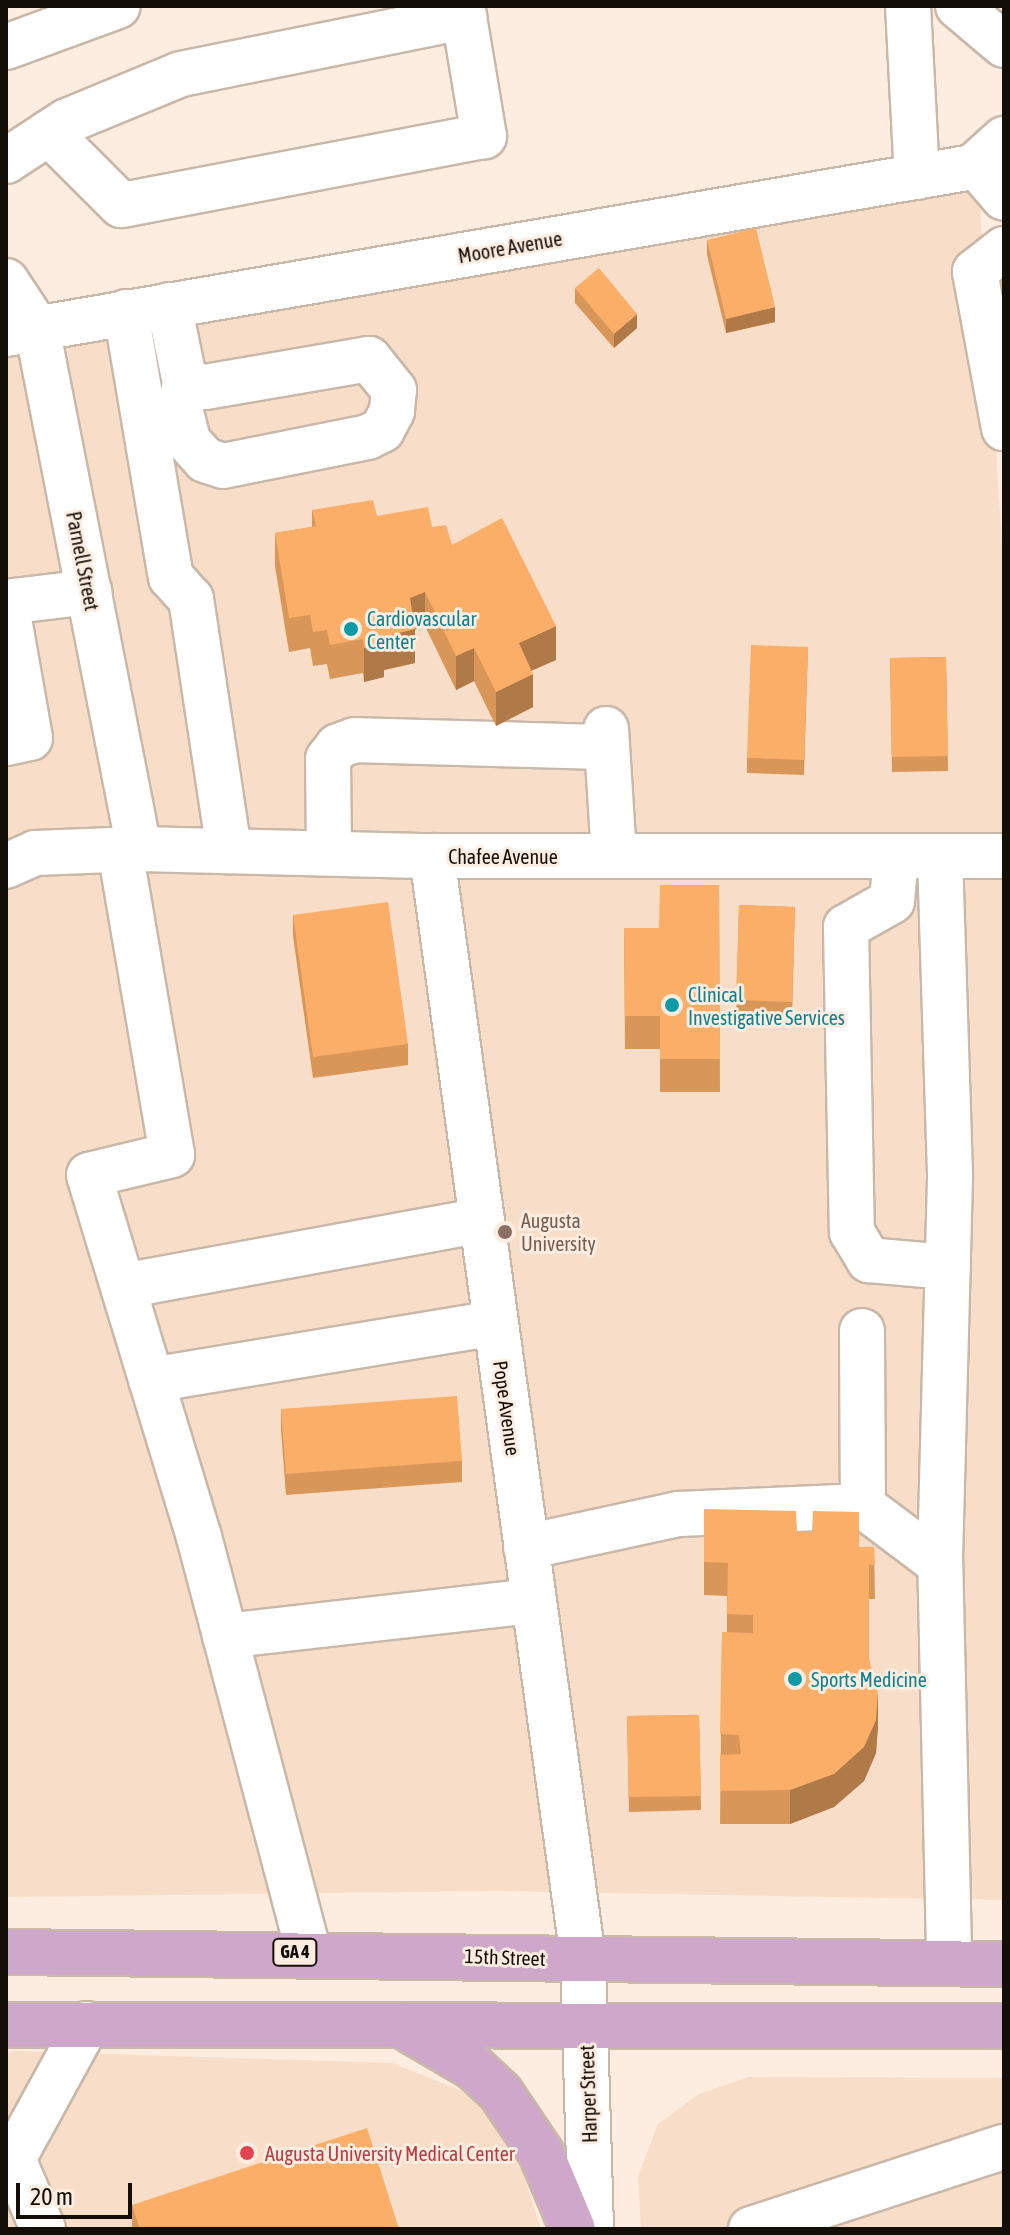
<!DOCTYPE html>
<html>
<head>
<meta charset="utf-8">
<style>
  body { margin:0 }
  #map { position:relative; width:1010px; height:2235px; overflow:hidden; background:#fcede0; font-family:"Asap Condensed",sans-serif }
  div>[style] { position:absolute }
  [style*='--x'] { left:calc(var(--x)*1px); top:calc(var(--y)*1px); width:calc(var(--w)*1px); rotate:calc(var(--a)*1deg) }
  .built>* { inset:0; background:#f8dec9 }
  .roads { filter:drop-shadow(2px 0 #c9b7a8) drop-shadow(-2px 0 #c9b7a8) drop-shadow(0 2px #c9b7a8) drop-shadow(0 -2px #c9b7a8) }
  .minor>* { height:44px; margin:-22px; padding:0 22px; transform-origin:22px; border-radius:22px; background:#fff }
  .major>* { height:44px; margin:-22px; padding:0 22px; transform-origin:22px; border-radius:22px; background:#cea7cb }
  .wall>* { inset:0; background:#d89659 }
  .shaded-wall>* { inset:0; background:#b07a48 }
  .building>* { inset:0; background:#fbae67 }
  .dots>* { width:22px; height:22px; translate:-50% -50%; box-sizing:border-box; border:4px solid #fcede0; border-radius:50% }
  span { translate:-50% -50%; white-space:nowrap; text-align:center; line-height:1.15; -webkit-text-stroke:6px #fcede0; paint-order:stroke }
  .shield-label span { padding:2px 6px; background:#fcede0; border:2px solid; border-radius:6px; -webkit-text-stroke-width:0 }
  .shield-label { font-size:18px; color:#140e08; font-weight:700 }
  .street-label { font-size:20px; color:#140e08 }
  .culture-label { font-size:20px; color:#0d838f }
  .left { translate:0 -50%; text-align:left }
  .education-label { font-size:20px; color:#785e54 }
  .health-label { font-size:20px; color:#be3a42 }
  .frame { position:absolute; inset:0; border:8px solid #140e08; pointer-events:none }
  .scale { position:absolute; left:16px; top:2183px; width:116px; height:36px; box-sizing:border-box; border:4px solid #140e08; border-top:0; padding-left:10px; font-size:24px; line-height:28px; white-space:nowrap; color:#140e08; -webkit-text-stroke:6px #fcede0; paint-order:stroke }
</style>
</head>
<body>
<div id="map">
  <div class="built">
    <div style="clip-path:polygon(978px 177px,1004px 572px,1004px 1900px,494px 1891px,6px 1897px,6px 349px)"></div>
    <div style="clip-path:polygon(17px 2051px,392px 2063px,473px 2095px,522px 2170px,541px 2229px,6px 2229px,6px 2052px)"></div>
    <div style="clip-path:polygon(749px 2077px,1004px 2078px,1004px 2229px,641px 2229px,638px 2176px,658px 2124px,699px 2094px)"></div>
  </div>
  <div class="roads">
    <div class="minor">
      <div style="--x:908;--y:6;--w:171;--a:87"></div>
      <div style="--x:958;--y:6;--w:60;--a:40.3"></div>
      <div style="--x:6;--y:47;--w:119;--a:-20.1"></div>
      <div style="--x:6;--y:161;--w:73;--a:-33.3"></div>
      <div style="--x:67;--y:121;--w:123;--a:-22.4"></div>
      <div style="--x:181;--y:74;--w:289;--a:-11.4"></div>
      <div style="--x:464;--y:17;--w:121;--a:80.5"></div>
      <div style="--x:484;--y:136;--w:369;--a:169.2"></div>
      <div style="--x:121;--y:205;--w:102;--a:-135"></div>
      <div style="--x:976;--y:165;--w:43;--a:49.7"></div>
      <div style="--x:1004;--y:249;--w:37;--a:142"></div>
      <div style="--x:975;--y:272;--w:159;--a:79.5"></div>
      <div style="--x:6;--y:281;--w:56;--a:56.6"></div>
      <div style="--x:37;--y:328;--w:531;--a:78.92"></div>
      <div style="--x:169;--y:305;--w:80;--a:78.4"></div>
      <div style="--x:185;--y:383;--w:25;--a:101"></div>
      <div style="--x:180;--y:408;--w:34;--a:76"></div>
      <div style="--x:188;--y:441;--w:25;--a:48"></div>
      <div style="--x:205;--y:460;--w:19;--a:18"></div>
      <div style="--x:223;--y:466;--w:148;--a:-11.3"></div>
      <div style="--x:368;--y:437;--w:16;--a:-27"></div>
      <div style="--x:382;--y:430;--w:21;--a:-62"></div>
      <div style="--x:392;--y:411;--w:21;--a:-85"></div>
      <div style="--x:394;--y:390;--w:40;--a:-129"></div>
      <div style="--x:369;--y:359;--w:166;--a:170.3"></div>
      <div style="--x:205;--y:387;--w:20;--a:-169"></div>
      <div style="--x:126;--y:312;--w:269;--a:80.4"></div>
      <div style="--x:171;--y:577;--w:30;--a:48"></div>
      <div style="--x:191;--y:599;--w:255;--a:81.4"></div>
      <div style="--x:6;--y:334;--w:981;--a:-9.8"></div>
      <div style="--x:973;--y:167;--w:42;--a:-42.1"></div>
      <div style="--x:6;--y:602;--w:138;--a:80"></div>
      <div style="--x:30;--y:738;--w:25;--a:168"></div>
      <div style="--x:6;--y:602;--w:84;--a:-6.9"></div>
      <div style="--x:606;--y:729;--w:127;--a:86.4"></div>
      <div style="--x:120;--y:850;--w:309;--a:80.3"></div>
      <div style="--x:172;--y:1155;--w:85;--a:166.5"></div>
      <div style="--x:89;--y:1175;--w:378;--a:73.1"></div>
      <div style="--x:199;--y:1537;--w:429;--a:75.2"></div>
      <div style="--x:329;--y:853;--w:94;--a:-90.6"></div>
      <div style="--x:328;--y:759;--w:16;--a:-52"></div>
      <div style="--x:338;--y:746;--w:18;--a:-19"></div>
      <div style="--x:355;--y:740;--w:252;--a:1.6"></div>
      <div style="--x:432;--y:856;--w:1113;--a:82.2"></div>
      <div style="--x:583;--y:1959;--w:270;--a:88.3"></div>
      <div style="--x:896;--y:856;--w:45;--a:95.1"></div>
      <div style="--x:892;--y:901;--w:53;--a:150.5"></div>
      <div style="--x:846;--y:927;--w:305;--a:88.9"></div>
      <div style="--x:852;--y:1232;--w:33;--a:59"></div>
      <div style="--x:869;--y:1260;--w:79;--a:5.1"></div>
      <div style="--x:940;--y:856;--w:322;--a:88.2"></div>
      <div style="--x:950;--y:1178;--w:375;--a:91.5"></div>
      <div style="--x:940;--y:1553;--w:410;--a:88.7"></div>
      <div style="--x:6;--y:866;--w:32;--a:-24"></div>
      <div style="--x:35;--y:853;--w:104;--a:-2.2"></div>
      <div style="--x:139;--y:849;--w:293;--a:1.4"></div>
      <div style="--x:432;--y:856;--w:572;--a:0"></div>
      <div style="--x:123;--y:1286;--w:365;--a:-10.4"></div>
      <div style="--x:862;--y:1331;--w:175;--a:89.7"></div>
      <div style="--x:863;--y:1506;--w:96;--a:37"></div>
      <div style="--x:151;--y:1380;--w:349;--a:-9.4"></div>
      <div style="--x:526;--y:1547;--w:157;--a:-12.2"></div>
      <div style="--x:679;--y:1514;--w:184;--a:-2.5"></div>
      <div style="--x:225;--y:1636;--w:310;--a:-6.5"></div>
      <div style="--x:13;--y:2159;--w:76;--a:66.8"></div>
      <div style="--x:6;--y:2161;--w:7;--a:-16"></div>
      <div style="--x:13;--y:2159;--w:154;--a:-61.3"></div>
      <div style="--x:751;--y:2229;--w:266;--a:-18"></div>
    </div>
    <div class="major">
      <div style="--x:6;--y:1952;--w:998;--a:0.69"></div>
      <div style="--x:6;--y:2025;--w:998;--a:0.06"></div>
      <div style="--x:403;--y:2026;--w:81;--a:30.4"></div>
      <div style="--x:473;--y:2067;--w:37;--a:43"></div>
      <div style="--x:500;--y:2092;--w:73;--a:56.1"></div>
      <div style="--x:541;--y:2153;--w:82;--a:67.2"></div>
    </div>
  </div>
  <div class="wall">
    <div style="clip-path:polygon(707px 240px,775px 322px,726px 333px,707px 255px)"></div>
    <div style="clip-path:polygon(575px 288px,637px 328px,614px 348px,575px 303px)"></div>
    <div style="clip-path:polygon(312px 510px,377px 516px,432px 527px,452px 545px,556px 660px,531px 671px,533px 707px,496px 726px,474px 681px,456px 690px,425px 626px,415px 629px,415px 663px,384px 670px,384px 677px,364px 682px,363px 673px,330px 679px,327px 664px,313px 666px,310px 648px,289px 652px,275px 566px,275px 533px,312px 527px)"></div>
    <div style="clip-path:polygon(808px 647px,804px 775px,747px 773px,747px 758px)"></div>
    <div style="clip-path:polygon(946px 657px,948px 771px,892px 772px,890px 658px)"></div>
    <div style="clip-path:polygon(719px 885px,720px 1092px,660px 1092px,660px 1049px,625px 1049px,624px 928px,659px 928px)"></div>
    <div style="clip-path:polygon(739px 905px,795px 907px,792px 1017px,736px 1015px)"></div>
    <div style="clip-path:polygon(293px 915px,408px 1044px,408px 1065px,313px 1078px,293px 936px)"></div>
    <div style="clip-path:polygon(281px 1409px,462px 1461px,462px 1482px,286px 1495px,281px 1430px)"></div>
    <div style="clip-path:polygon(704px 1509px,859px 1547px,874px 1547px,875px 1599px,869px 1599px,869px 1659px,878px 1726px,876px 1753px,864px 1781px,834px 1807px,790px 1824px,720px 1824px,722px 1632px,727px 1632px,727px 1596px,704px 1595px)"></div>
    <div style="clip-path:polygon(699px 1715px,701px 1810px,629px 1812px,627px 1716px)"></div>
    <div style="clip-path:polygon(132px 2205px,399px 2229px,132px 2229px)"></div>
  </div>
  <div class="shaded-wall">
    <div style="clip-path:polygon(775px 307px,775px 322px,726px 333px,726px 319px)"></div>
    <div style="clip-path:polygon(637px 314px,637px 328px,614px 348px,614px 334px)"></div>
    <div style="clip-path:polygon(425px 592px,425px 626px,414px 630px,415px 629px,415px 663px,384px 670px,384px 677px,364px 682px,364px 648px,383px 637px,410px 598px)"></div>
    <div style="clip-path:polygon(556px 626px,556px 660px,519px 676px,519px 643px)"></div>
    <div style="clip-path:polygon(474px 648px,474px 681px,456px 690px,456px 656px)"></div>
    <div style="clip-path:polygon(533px 674px,533px 707px,496px 726px,496px 692px)"></div>
    <div style="clip-path:polygon(878px 1693px,878px 1726px,876px 1753px,864px 1781px,834px 1807px,790px 1824px,790px 1790px)"></div>
  </div>
  <div class="building">
    <div style="clip-path:polygon(756px 228px,775px 307px,726px 319px,707px 240px)"></div>
    <div style="clip-path:polygon(599px 268px,637px 314px,614px 334px,575px 288px)"></div>
    <div style="clip-path:polygon(373px 500px,377px 516px,428px 507px,432px 527px,446px 525px,452px 545px,502px 518px,556px 626px,519px 643px,533px 674px,496px 692px,474px 648px,456px 656px,425px 592px,410px 598px,415px 629px,383px 637px,384px 644px,364px 648px,363px 639px,330px 645px,327px 630px,313px 632px,310px 615px,289px 618px,275px 533px,316px 526px,312px 510px)"></div>
    <div style="clip-path:polygon(751px 645px,808px 647px,804px 760px,747px 758px)"></div>
    <div style="clip-path:polygon(946px 657px,948px 756px,892px 757px,890px 658px)"></div>
    <div style="clip-path:polygon(660px 885px,719px 885px,720px 1059px,660px 1059px,660px 1016px,625px 1016px,624px 928px,659px 928px)"></div>
    <div style="clip-path:polygon(388px 902px,408px 1044px,313px 1057px,293px 915px)"></div>
    <div style="clip-path:polygon(739px 905px,795px 907px,792px 1002px,736px 1000px)"></div>
    <div style="clip-path:polygon(457px 1396px,462px 1461px,286px 1474px,281px 1409px)"></div>
    <div style="clip-path:polygon(704px 1509px,796px 1511px,797px 1532px,812px 1532px,813px 1511px,859px 1512px,859px 1547px,874px 1547px,875px 1565px,869px 1565px,869px 1659px,878px 1693px,876px 1720px,864px 1747px,834px 1774px,790px 1790px,720px 1791px,720px 1755px,741px 1754px,739px 1735px,720px 1734px,722px 1632px,753px 1633px,753px 1615px,727px 1614px,728px 1563px,704px 1562px)"></div>
    <div style="clip-path:polygon(699px 1715px,701px 1796px,629px 1797px,627px 1716px)"></div>
    <div style="clip-path:polygon(367px 2128px,399px 2229px,140px 2229px,132px 2205px)"></div>
  </div>
  <div class="dots">
    <div style="left:351px;top:629px;background:#0f9aa8"></div>
    <div style="left:672px;top:1005px;background:#0f9aa8"></div>
    <div style="left:505px;top:1232px;background:#8d6e63"></div>
    <div style="left:795px;top:1679px;background:#0f9aa8"></div>
    <div style="left:247px;top:2153px;background:#e0444e"></div>
  </div>
  <div class="shield-label">
    <span style="left:295px;top:1952px">GA 4</span>
  </div>
  <div class="street-label">
    <span style="left:510px;top:247px;rotate:-10deg">Moore Avenue</span>
    <span style="left:83px;top:561px;rotate:79deg">Parnell Street</span>
    <span style="left:503px;top:856px">Chafee Avenue</span>
    <span style="left:507px;top:1408px;rotate:82deg">Pope Avenue</span>
    <span style="left:505px;top:1957px;rotate:2deg">15th Street</span>
    <span style="left:588px;top:2094px;rotate:-92deg">Harper Street</span>
  </div>
  <div class="culture-label">
    <span class="left" style="left:367px;top:630px">Cardiovascular<br>Center</span>
    <span class="left" style="left:688px;top:1006px">Clinical<br>Investigative Services</span>
    <span class="left" style="left:811px;top:1679px">Sports Medicine</span>
  </div>
  <div class="education-label">
    <span class="left" style="left:521px;top:1232px">Augusta<br>University</span>
  </div>
  <div class="health-label">
    <span class="left" style="left:265px;top:2153px">Augusta University Medical Center</span>
  </div>
  <div class="frame"></div>
  <div class="scale">20 m</div>
</div>
</body>
</html>
